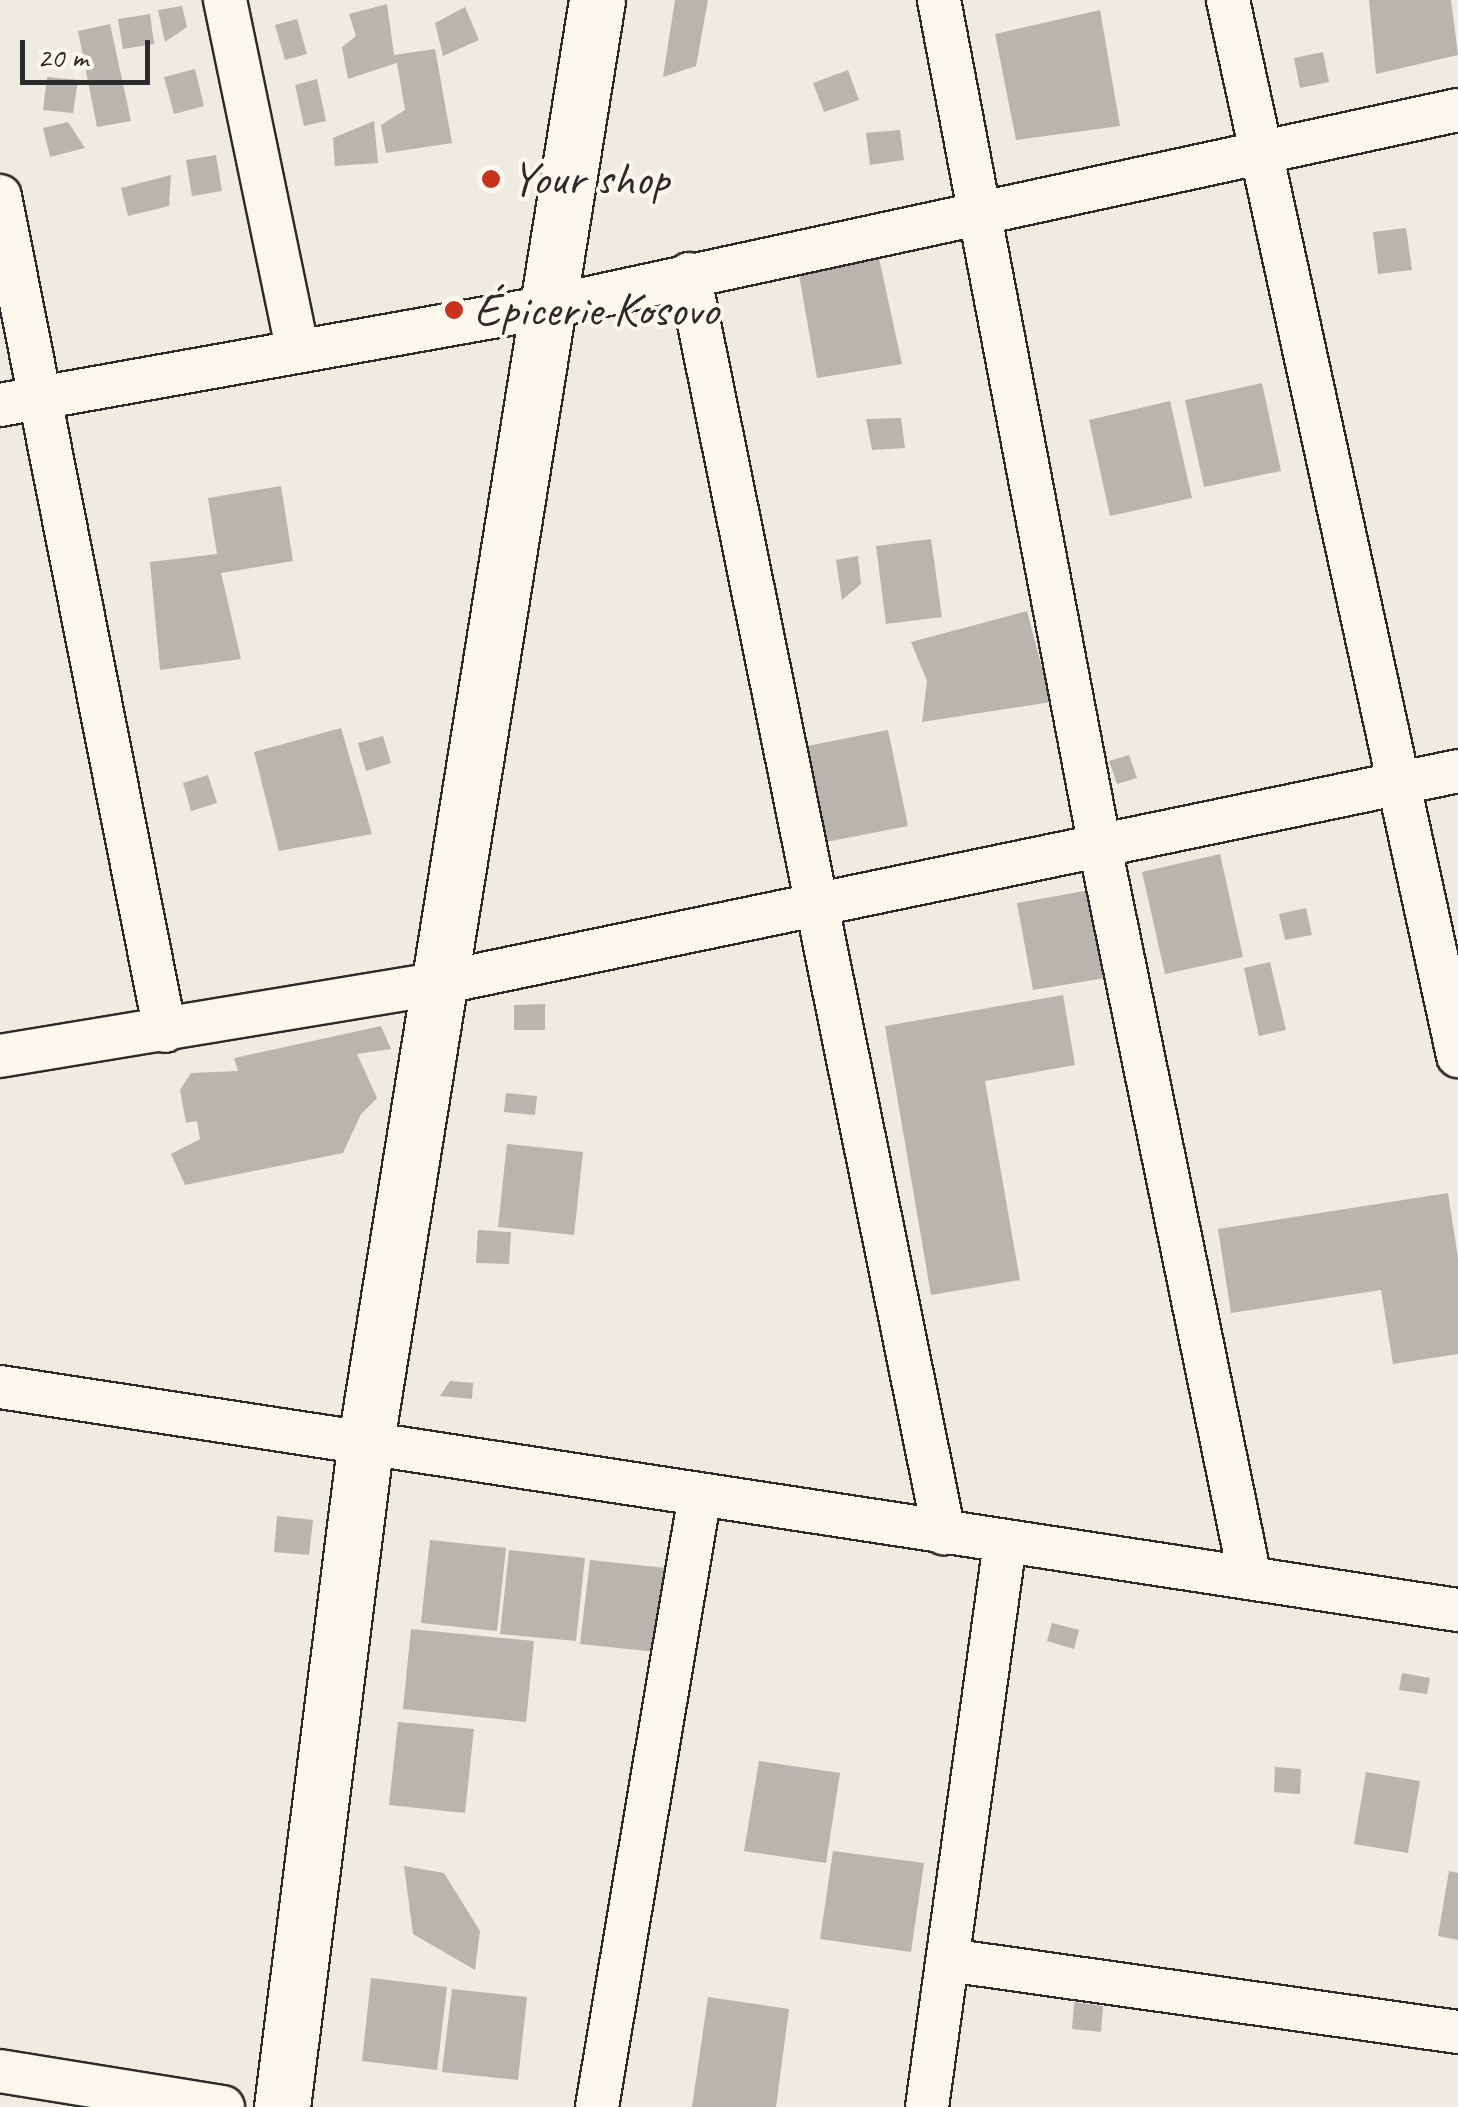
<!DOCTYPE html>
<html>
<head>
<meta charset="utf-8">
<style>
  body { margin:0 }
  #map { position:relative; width:1458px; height:2107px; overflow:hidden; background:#eeebe0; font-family:Caveat,sans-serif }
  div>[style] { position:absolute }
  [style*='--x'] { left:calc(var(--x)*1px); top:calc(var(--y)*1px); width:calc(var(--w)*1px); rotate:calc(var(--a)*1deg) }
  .building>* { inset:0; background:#b8b5ae }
  .roads { filter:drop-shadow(2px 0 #2b2b2b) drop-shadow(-2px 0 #2b2b2b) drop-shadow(0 2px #2b2b2b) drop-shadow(0 -2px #2b2b2b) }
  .street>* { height:42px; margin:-21px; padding:0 21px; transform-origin:21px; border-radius:21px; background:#fbf7ec }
  .secondary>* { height:55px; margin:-27.5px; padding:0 27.5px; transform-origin:27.5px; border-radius:27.5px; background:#fbf7ec }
  .dots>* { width:28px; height:28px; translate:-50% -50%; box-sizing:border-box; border:5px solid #fbf7ec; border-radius:50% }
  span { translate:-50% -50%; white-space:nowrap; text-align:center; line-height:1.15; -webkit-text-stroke:8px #fbf7ec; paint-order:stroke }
  .poi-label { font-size:48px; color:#2b2b2b }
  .left { translate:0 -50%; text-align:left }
  .scale { position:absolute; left:20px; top:40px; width:130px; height:45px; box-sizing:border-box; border:5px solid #2b2b2b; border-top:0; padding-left:12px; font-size:30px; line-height:35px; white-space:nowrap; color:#2b2b2b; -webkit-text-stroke:8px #fbf7ec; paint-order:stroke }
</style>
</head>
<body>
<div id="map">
  <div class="building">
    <div style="clip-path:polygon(675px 0,708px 0,696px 66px,663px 77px)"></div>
    <div style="clip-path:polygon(1369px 0,1451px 0,1458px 55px,1376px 74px)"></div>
    <div style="clip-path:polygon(387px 4px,394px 55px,435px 49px,452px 143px,386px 153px,381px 125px,405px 110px,397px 63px,348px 79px,342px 47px,356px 36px,349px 14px)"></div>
    <div style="clip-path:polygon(182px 6px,187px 27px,165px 42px,158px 10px)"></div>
    <div style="clip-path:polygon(465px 7px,479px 40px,443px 56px,435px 23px)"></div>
    <div style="clip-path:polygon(1100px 10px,1120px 126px,1016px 140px,995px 34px)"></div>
    <div style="clip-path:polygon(150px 14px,154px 44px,123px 49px,118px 19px)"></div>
    <div style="clip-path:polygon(297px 19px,307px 54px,285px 60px,275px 25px)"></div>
    <div style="clip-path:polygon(110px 24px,131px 121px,97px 127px,78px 31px)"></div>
    <div style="clip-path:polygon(1323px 52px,1329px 82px,1300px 88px,1294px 58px)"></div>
    <div style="clip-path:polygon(195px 69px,204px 106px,174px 114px,164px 77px)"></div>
    <div style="clip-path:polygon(848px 70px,859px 100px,824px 112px,813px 83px)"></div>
    <div style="clip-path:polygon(47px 77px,78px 80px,73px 113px,43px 110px)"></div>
    <div style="clip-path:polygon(317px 79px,326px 121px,304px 126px,295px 85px)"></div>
    <div style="clip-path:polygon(374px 121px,378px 163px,335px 166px,333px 138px)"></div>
    <div style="clip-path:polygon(68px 122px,85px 148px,50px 157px,43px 128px)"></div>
    <div style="clip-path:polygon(900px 130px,904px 160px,870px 165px,866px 133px)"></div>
    <div style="clip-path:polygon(216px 155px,222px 191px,192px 196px,186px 160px)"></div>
    <div style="clip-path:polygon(171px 175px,169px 206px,128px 216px,121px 188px)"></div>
    <div style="clip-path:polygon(1406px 228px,1412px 270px,1378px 274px,1373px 232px)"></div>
    <div style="clip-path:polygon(879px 258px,902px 364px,817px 378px,798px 269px)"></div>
    <div style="clip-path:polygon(1262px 383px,1281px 471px,1204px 487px,1185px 400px)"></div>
    <div style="clip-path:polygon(1170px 401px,1192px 498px,1110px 516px,1089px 420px)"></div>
    <div style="clip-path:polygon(901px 418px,905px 448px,872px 450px,866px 419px)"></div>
    <div style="clip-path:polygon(281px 486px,293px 561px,221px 573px,241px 659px,160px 670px,150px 562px,217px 554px,208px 498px)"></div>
    <div style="clip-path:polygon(931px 539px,942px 617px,886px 624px,876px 546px)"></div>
    <div style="clip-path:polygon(858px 556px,861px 584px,842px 600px,836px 560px)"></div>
    <div style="clip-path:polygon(1027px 611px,1051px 702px,922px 722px,927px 681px,911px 642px)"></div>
    <div style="clip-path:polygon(341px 728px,372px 834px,279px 851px,254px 752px)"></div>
    <div style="clip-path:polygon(888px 730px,908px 826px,826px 842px,807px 746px)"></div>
    <div style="clip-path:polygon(383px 736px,391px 763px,366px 771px,358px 743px)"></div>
    <div style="clip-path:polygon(1129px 755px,1137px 778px,1117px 784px,1109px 761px)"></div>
    <div style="clip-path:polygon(208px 775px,217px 803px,191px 811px,183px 783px)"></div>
    <div style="clip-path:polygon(1220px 854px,1243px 957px,1165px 974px,1142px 872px)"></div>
    <div style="clip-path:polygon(1090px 890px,1105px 978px,1033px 990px,1017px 903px)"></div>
    <div style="clip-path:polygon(1306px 908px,1312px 935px,1285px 940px,1279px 914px)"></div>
    <div style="clip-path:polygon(1270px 962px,1286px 1030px,1259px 1036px,1244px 968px)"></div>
    <div style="clip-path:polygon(1063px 995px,1075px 1065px,985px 1081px,1020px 1280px,931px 1295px,885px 1026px)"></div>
    <div style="clip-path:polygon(545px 1004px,545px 1030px,514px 1030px,514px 1005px)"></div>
    <div style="clip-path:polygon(381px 1026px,391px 1049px,357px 1054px,377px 1098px,361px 1114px,343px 1153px,185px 1185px,171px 1154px,200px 1139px,197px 1121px,186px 1123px,180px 1090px,191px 1073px,238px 1071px,234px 1058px)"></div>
    <div style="clip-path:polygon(506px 1093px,537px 1096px,535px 1115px,504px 1112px)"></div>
    <div style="clip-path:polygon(507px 1144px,583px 1152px,574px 1235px,498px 1227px)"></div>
    <div style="clip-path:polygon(1448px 1193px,1458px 1258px,1458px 1354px,1393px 1364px,1381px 1290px,1231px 1313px,1218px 1229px)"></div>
    <div style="clip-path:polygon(478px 1230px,511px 1232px,509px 1264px,476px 1263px)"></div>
    <div style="clip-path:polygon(450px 1381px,473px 1383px,472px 1399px,440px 1396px)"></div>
    <div style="clip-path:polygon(277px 1516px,313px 1520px,309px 1555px,274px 1552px)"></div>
    <div style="clip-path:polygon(430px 1540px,506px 1548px,497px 1631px,421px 1623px)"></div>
    <div style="clip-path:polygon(509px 1550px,585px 1558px,576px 1641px,500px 1634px)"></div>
    <div style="clip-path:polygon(590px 1560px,665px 1568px,657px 1652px,580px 1644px)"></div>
    <div style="clip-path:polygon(1052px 1623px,1079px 1630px,1074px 1649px,1047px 1641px)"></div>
    <div style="clip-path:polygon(411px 1629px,534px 1641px,526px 1722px,403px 1709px)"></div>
    <div style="clip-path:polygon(1402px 1673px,1430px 1678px,1427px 1694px,1399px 1690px)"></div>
    <div style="clip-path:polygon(398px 1722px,474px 1729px,465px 1813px,389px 1805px)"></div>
    <div style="clip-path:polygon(759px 1761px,840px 1773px,826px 1863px,744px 1851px)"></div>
    <div style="clip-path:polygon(1275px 1767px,1301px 1769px,1300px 1794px,1274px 1792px)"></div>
    <div style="clip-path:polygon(1366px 1772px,1420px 1781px,1408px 1853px,1354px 1844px)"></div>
    <div style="clip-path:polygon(833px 1851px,924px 1863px,911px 1952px,820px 1939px)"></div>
    <div style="clip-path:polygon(404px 1866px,444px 1873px,480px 1931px,475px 1970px,413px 1934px)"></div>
    <div style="clip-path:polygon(1449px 1871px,1458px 1873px,1458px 1940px,1438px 1936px)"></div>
    <div style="clip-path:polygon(371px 1978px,447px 1987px,437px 2070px,362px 2061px)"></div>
    <div style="clip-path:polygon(452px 1989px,527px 1997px,518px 2080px,442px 2072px)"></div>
    <div style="clip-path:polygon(708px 1997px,789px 2009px,776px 2107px,692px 2107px)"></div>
    <div style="clip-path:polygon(1074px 2002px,1103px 2006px,1101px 2032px,1072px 2029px)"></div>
  </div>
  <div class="roads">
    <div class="street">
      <div style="--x:225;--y:0;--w:359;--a:78.3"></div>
      <div style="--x:939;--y:0;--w:862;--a:79.24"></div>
      <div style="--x:1100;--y:847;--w:746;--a:78.4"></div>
      <div style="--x:1228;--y:0;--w:1081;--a:77.71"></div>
      <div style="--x:0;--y:196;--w:851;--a:78.82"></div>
      <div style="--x:689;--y:274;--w:1285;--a:78.55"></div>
      <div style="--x:0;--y:405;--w:557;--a:-10.14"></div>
      <div style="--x:548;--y:307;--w:931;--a:-12.22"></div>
      <div style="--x:0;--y:1056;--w:446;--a:-9.4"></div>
      <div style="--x:440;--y:983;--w:1040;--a:-11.76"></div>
      <div style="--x:0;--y:1387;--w:1475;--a:8.7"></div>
      <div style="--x:948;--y:1960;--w:515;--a:8.04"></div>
      <div style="--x:0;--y:2071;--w:226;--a:9.2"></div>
      <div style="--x:597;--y:2107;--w:621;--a:-80.45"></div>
      <div style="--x:927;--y:2107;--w:569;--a:-82.13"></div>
    </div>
    <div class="secondary">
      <div style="--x:282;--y:2107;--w:665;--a:-82.83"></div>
      <div style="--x:365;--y:1447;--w:1465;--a:-80.89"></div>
    </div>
  </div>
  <div class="dots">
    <div style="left:491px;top:179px;background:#c8321e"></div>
    <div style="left:454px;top:310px;background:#c8321e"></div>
  </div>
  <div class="poi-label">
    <span class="left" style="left:511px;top:179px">Your shop</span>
    <span class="left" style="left:474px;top:310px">Épicerie Kosovo</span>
  </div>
  <div class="scale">20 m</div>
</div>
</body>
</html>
